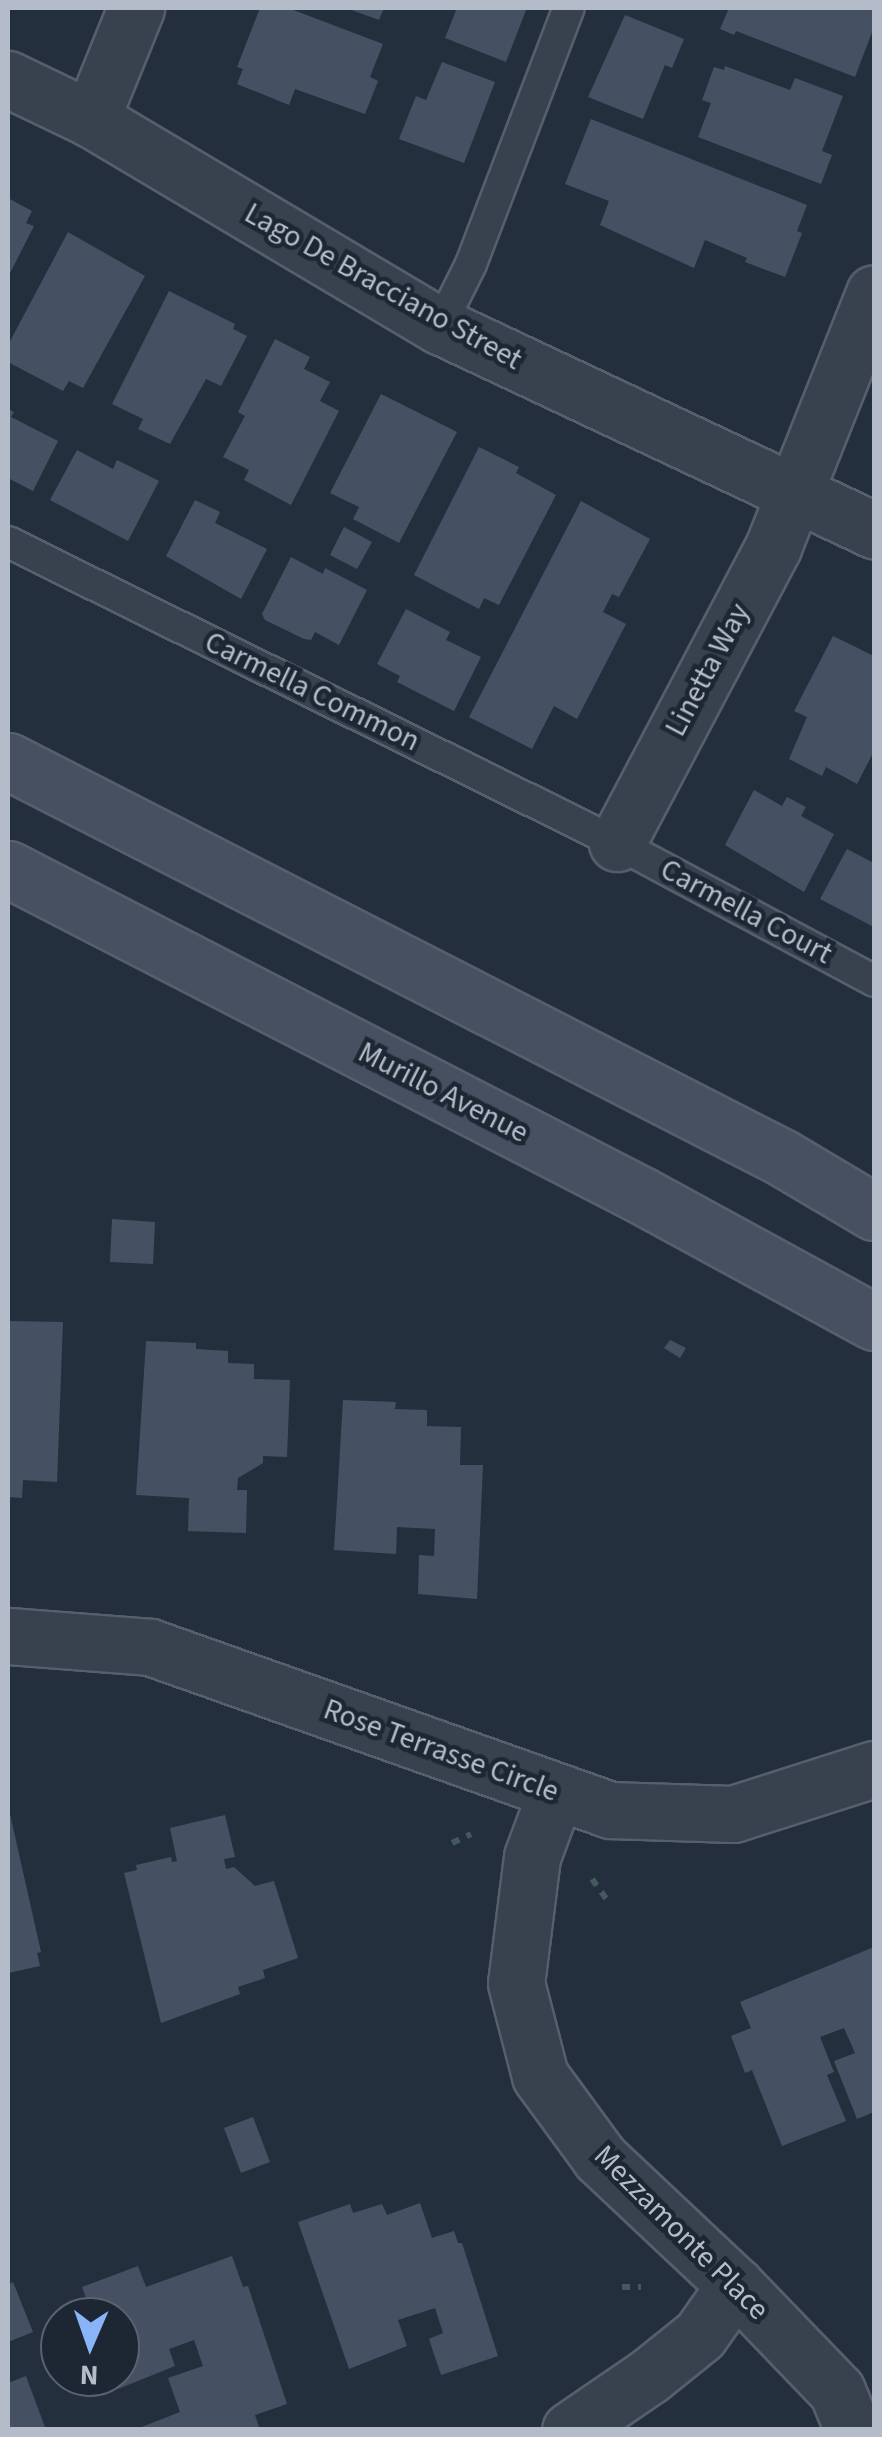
<!DOCTYPE html>
<html>
<head>
<meta charset="utf-8">
<style>
  body { margin:0 }
  #map { position:relative; width:882px; height:2437px; overflow:hidden; background:#242f3e; font-family:"Source Sans 3",sans-serif }
  div>[style] { position:absolute }
  [style*='--x'] { left:calc(var(--x)*1px); top:calc(var(--y)*1px); width:calc(var(--w)*1px); rotate:calc(var(--a)*1deg) }
  .building>* { inset:0; background:#455162 }
  .path>* { height:6px; margin-top:-3px; transform-origin:0; background:repeating-linear-gradient(90deg,#44595c 0 8px,transparent 0 16px) }
  .roads { filter:drop-shadow(2px 0 #565f6c) drop-shadow(-2px 0 #565f6c) drop-shadow(0 2px #565f6c) drop-shadow(0 -2px #565f6c) }
  .lane>* { height:30px; margin:-15px; padding:0 15px; transform-origin:15px; border-radius:15px; background:#38414e }
  .street>* { height:55px; margin:-27.5px; padding:0 27.5px; transform-origin:27.5px; border-radius:27.5px; background:#38414e }
  .secondary>* { height:55px; margin:-27.5px; padding:0 27.5px; transform-origin:27.5px; border-radius:27.5px; background:#465061 }
  span { translate:-50% -50%; white-space:nowrap; text-align:center; line-height:1.15; -webkit-text-stroke:9px #1d2633; paint-order:stroke }
  .street-label { font-size:30px; color:#b4bcc9 }
  .frame { position:absolute; inset:0; border:10px solid #b4bcc9; pointer-events:none }
  .north { position:absolute; left:40px; top:2297px; width:100px; height:100px; box-sizing:border-box; background:#1d2633; border:2px solid #59626f; border-radius:50%; rotate:182deg; font-size:28px; font-weight:700; line-height:40px; text-align:center; color:#b4bcc9 }
  .north::after { content:''; display:block; margin:auto; width:35px; height:45px; background:#8ab4f8; clip-path:polygon(50% 0,100% 100%,50% 72%,0 100%) }
</style>
</head>
<body>
<div id="map">
  <div class="building">
    <div style="clip-path:polygon(260px 8px,288px 8px,383px 44px,370px 77px,378px 81px,365px 114px,295px 89px,289px 105px,237px 84px,243px 69px,237px 67px)"></div>
    <div style="clip-path:polygon(346px 8px,384px 8px,379px 20px)"></div>
    <div style="clip-path:polygon(457px 8px,526px 10px,506px 62px,445px 38px)"></div>
    <div style="clip-path:polygon(729px 8px,874px 8px,874px 27px,855px 77px,736px 31px,734px 35px,720px 29px)"></div>
    <div style="clip-path:polygon(625px 15px,684px 39px,672px 68px,665px 65px,643px 119px,588px 97px)"></div>
    <div style="clip-path:polygon(442px 62px,495px 82px,464px 163px,399px 139px,416px 96px,426px 100px)"></div>
    <div style="clip-path:polygon(725px 66px,790px 90px,795px 78px,843px 96px,822px 151px,832px 155px,821px 184px,698px 137px,711px 103px,702px 100px,714px 67px,724px 70px)"></div>
    <div style="clip-path:polygon(591px 119px,807px 205px,797px 231px,802px 233px,785px 277px,745px 262px,747px 258px,705px 240px,694px 268px,600px 225px,609px 201px,565px 184px)"></div>
    <div style="clip-path:polygon(8px 198px,32px 211px,26px 223px,34px 226px,8px 277px)"></div>
    <div style="clip-path:polygon(68px 232px,145px 276px,83px 388px,69px 381px,63px 391px,8px 362px,8px 345px)"></div>
    <div style="clip-path:polygon(169px 291px,235px 324px,233px 329px,247px 336px,221px 386px,206px 379px,170px 444px,138px 429px,143px 419px,112px 404px)"></div>
    <div style="clip-path:polygon(275px 339px,310px 357px,304px 369px,330px 382px,320px 401px,339px 411px,291px 505px,244px 480px,249px 470px,223px 457px,245px 416px,238px 412px)"></div>
    <div style="clip-path:polygon(381px 394px,457px 432px,399px 543px,353px 519px,359px 507px,330px 493px)"></div>
    <div style="clip-path:polygon(8px 409px,14px 412px,11px 417px,58px 441px,33px 491px,8px 478px)"></div>
    <div style="clip-path:polygon(479px 447px,519px 467px,516px 473px,556px 495px,499px 605px,484px 598px,479px 609px,414px 575px)"></div>
    <div style="clip-path:polygon(77px 450px,113px 469px,117px 460px,159px 481px,128px 541px,50px 500px)"></div>
    <div style="clip-path:polygon(195px 500px,220px 512px,215px 523px,267px 549px,241px 599px,166px 556px)"></div>
    <div style="clip-path:polygon(581px 501px,650px 539px,619px 597px,612px 594px,603px 612px,626px 624px,577px 719px,554px 706px,532px 749px,469px 717px)"></div>
    <div style="clip-path:polygon(344px 527px,372px 542px,357px 569px,330px 555px)"></div>
    <div style="clip-path:polygon(291px 557px,323px 574px,325px 568px,367px 590px,339px 645px,315px 632px,311px 640px,304px 639px,265px 620px,262px 614px)"></div>
    <div style="clip-path:polygon(406px 609px,450px 632px,446px 640px,481px 657px,454px 711px,397px 682px,400px 676px,377px 664px)"></div>
    <div style="clip-path:polygon(833px 636px,874px 656px,874px 751px,857px 784px,826px 767px,822px 776px,789px 759px,807px 717px,794px 711px)"></div>
    <div style="clip-path:polygon(754px 790px,782px 806px,787px 797px,806px 807px,801px 816px,834px 834px,804px 892px,725px 845px)"></div>
    <div style="clip-path:polygon(847px 849px,874px 863px,874px 927px,820px 899px)"></div>
    <div style="clip-path:polygon(112px 1219px,155px 1222px,153px 1264px,110px 1262px)"></div>
    <div style="clip-path:polygon(8px 1321px,63px 1322px,57px 1482px,23px 1480px,22px 1498px,8px 1497px)"></div>
    <div style="clip-path:polygon(670px 1340px,686px 1348px,680px 1358px,664px 1348px)"></div>
    <div style="clip-path:polygon(146px 1341px,196px 1343px,196px 1349px,228px 1351px,228px 1363px,254px 1364px,254px 1379px,290px 1380px,287px 1457px,263px 1456px,263px 1463px,238px 1478px,237px 1490px,247px 1490px,246px 1533px,188px 1531px,189px 1498px,136px 1495px)"></div>
    <div style="clip-path:polygon(343px 1400px,396px 1402px,395px 1409px,427px 1410px,427px 1426px,461px 1427px,460px 1465px,483px 1465px,477px 1599px,418px 1594px,419px 1555px,434px 1556px,435px 1529px,397px 1527px,396px 1554px,334px 1550px)"></div>
    <div style="clip-path:polygon(8px 1805px,41px 1952px,37px 1953px,40px 1966px,8px 1973px)"></div>
    <div style="clip-path:polygon(225px 1815px,235px 1857px,224px 1859px,226px 1869px,234px 1867px,255px 1886px,274px 1881px,298px 1958px,263px 1970px,265px 1978px,238px 1987px,240px 1994px,161px 2023px,124px 1873px,137px 1870px,136px 1865px,171px 1857px,172px 1862px,177px 1861px,170px 1828px)"></div>
    <div style="clip-path:polygon(874px 1947px,874px 2112px,857px 2119px,834px 2061px,855px 2053px,844px 2028px,820px 2037px,834px 2072px,827px 2075px,846px 2121px,782px 2146px,752px 2070px,745px 2073px,731px 2036px,751px 2028px,740px 2002px)"></div>
    <div style="clip-path:polygon(253px 2117px,270px 2162px,241px 2173px,224px 2128px)"></div>
    <div style="clip-path:polygon(420px 2203px,432px 2238px,454px 2231px,458px 2243px,462px 2243px,498px 2356px,441px 2375px,429px 2339px,443px 2333px,435px 2308px,398px 2320px,407px 2346px,349px 2369px,298px 2222px,350px 2204px,353px 2213px,382px 2204px,387px 2215px)"></div>
    <div style="clip-path:polygon(232px 2256px,243px 2287px,248px 2286px,287px 2404px,255px 2415px,260px 2430px,134px 2430px,180px 2412px,168px 2378px,203px 2366px,194px 2340px,169px 2349px,175px 2366px,118px 2389px,114px 2377px,120px 2377px,120px 2317px,93px 2317px,82px 2287px,138px 2266px,146px 2287px)"></div>
    <div style="clip-path:polygon(13px 2282px,33px 2332px,8px 2342px,8px 2285px)"></div>
    <div style="clip-path:polygon(26px 2376px,46px 2430px,8px 2430px,8px 2383px)"></div>
  </div>
  <div class="path">
    <div style="--x:452;--y:1843;--w:21;--a:-25"></div>
    <div style="--x:592;--y:1879;--w:24;--a:54"></div>
    <div style="--x:622;--y:2287;--w:19;--a:0"></div>
  </div>
  <div class="roads">
    <div class="lane">
      <div style="--x:440;--y:326;--w:69;--a:-63.4"></div>
      <div style="--x:471;--y:264;--w:274;--a:-69.1"></div>
      <div style="--x:8;--y:542;--w:679;--a:26.3"></div>
      <div style="--x:617;--y:843;--w:292;--a:28.2"></div>
    </div>
    <div class="street">
      <div style="--x:8;--y:79;--w:92;--a:25.7"></div>
      <div style="--x:91;--y:119;--w:406;--a:30.7"></div>
      <div style="--x:440;--y:326;--w:480;--a:25.2"></div>
      <div style="--x:91;--y:119;--w:120;--a:-67.9"></div>
      <div style="--x:617;--y:843;--w:335;--a:-62.2"></div>
      <div style="--x:773;--y:547;--w:273;--a:-68.3"></div>
      <div style="--x:8;--y:1636;--w:142;--a:4.4"></div>
      <div style="--x:150;--y:1647;--w:488;--a:19.5"></div>
      <div style="--x:610;--y:1810;--w:123;--a:1.9"></div>
      <div style="--x:733;--y:1814;--w:148;--a:-17.7"></div>
      <div style="--x:556;--y:1792;--w:69;--a:110.3"></div>
      <div style="--x:532;--y:1857;--w:127;--a:97.2"></div>
      <div style="--x:516;--y:1983;--w:96;--a:75.5"></div>
      <div style="--x:540;--y:2076;--w:102;--a:53.8"></div>
      <div style="--x:600;--y:2158;--w:185;--a:43.3"></div>
      <div style="--x:735;--y:2285;--w:147;--a:46.1"></div>
      <div style="--x:837;--y:2391;--w:42;--a:67.7"></div>
      <div style="--x:570;--y:2430;--w:96;--a:-34.4"></div>
      <div style="--x:649;--y:2376;--w:65;--a:-38.8"></div>
      <div style="--x:700;--y:2335;--w:61;--a:-55"></div>
    </div>
    <div class="secondary">
      <div style="--x:8;--y:761;--w:871;--a:27.12"></div>
      <div style="--x:783;--y:1158;--w:106;--a:30.7"></div>
      <div style="--x:8;--y:869;--w:712;--a:27.25"></div>
      <div style="--x:641;--y:1195;--w:265;--a:28.6"></div>
    </div>
  </div>
  <div class="street-label">
    <span style="left:383px;top:287px;rotate:29deg">Lago De Bracciano Street</span>
    <span style="left:708px;top:670px;rotate:-62deg">Linetta Way</span>
    <span style="left:312px;top:692px;rotate:26deg">Carmella Common</span>
    <span style="left:746px;top:912px;rotate:28deg">Carmella Court</span>
    <span style="left:443px;top:1093px;rotate:27deg">Murillo Avenue</span>
    <span style="left:441px;top:1751px;rotate:20deg">Rose Terrasse Circle</span>
    <span style="left:681px;top:2233px;rotate:45deg">Mezzamonte Place</span>
  </div>
  <div class="frame"></div>
  <div class="north">N</div>
</div>
</body>
</html>
